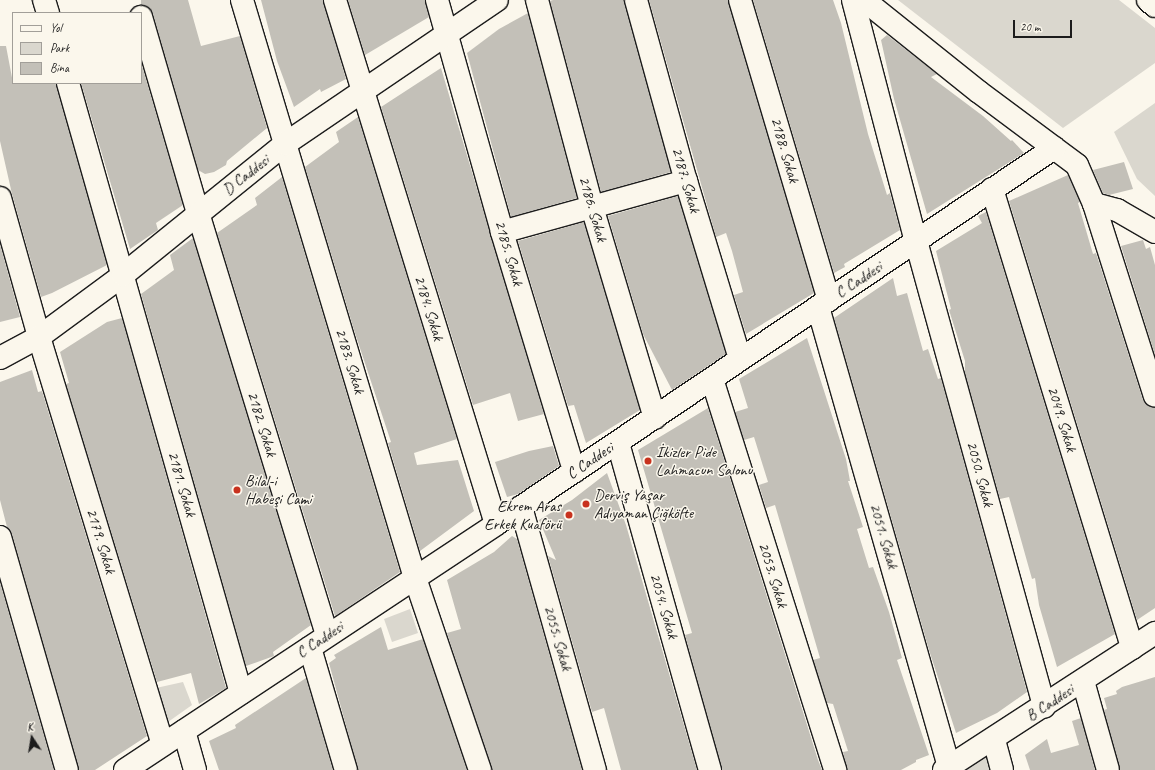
<!DOCTYPE html>
<html>
<head>
<meta charset="utf-8">
<style>
  body { margin:0 }
  #map { position:relative; width:1155px; height:770px; overflow:hidden; background:#fbf7ec; font-family:Caveat,sans-serif }
  div>[style] { position:absolute }
  [style*='--x'] { left:calc(var(--x)*1px); top:calc(var(--y)*1px); width:calc(var(--w)*1px); rotate:calc(var(--a)*1deg) }
  .green>* { inset:0; background:#dad7ce }
  .building>* { inset:0; background:#c3c0b8 }
  .roads { filter:drop-shadow(1px 0 #1c1c1c) drop-shadow(-1px 0 #1c1c1c) drop-shadow(0 1px #1c1c1c) drop-shadow(0 -1px #1c1c1c) }
  .street>* { height:22px; margin:-11px; padding:0 11px; transform-origin:11px; border-radius:11px; background:#fbf7ec }
  .secondary>* { height:22px; margin:-11px; padding:0 11px; transform-origin:11px; border-radius:11px; background:#fbf7ec }
  .primary>* { height:22px; margin:-11px; padding:0 11px; transform-origin:11px; border-radius:11px; background:#fbf7ec }
  .dots>* { width:11px; height:11px; translate:-50% -50%; box-sizing:border-box; border:2px solid #fbf7ec; border-radius:50% }
  span { translate:-50% -50%; white-space:nowrap; text-align:center; line-height:1.15; -webkit-text-stroke:3px #fbf7ec; paint-order:stroke }
  .street-label { font-size:16px; color:#1c1c1c }
  .poi-label { font-size:16px; color:#1c1c1c }
  .left { translate:0 -50%; text-align:left }
  .right { translate:-100% -50%; text-align:right }
  .legend { position:absolute; left:12px; top:12px; width:130px; height:72px; box-sizing:border-box; background:#fbf7ec; border:1px solid #a29f99; margin:0; padding:5px 7px; list-style:none; font-size:12px; color:#1c1c1c }
  .legend li { display:flex; align-items:center; gap:8px; height:20px }
  .legend b { width:20px; border:1px solid #a29f99 }
  .north { position:absolute; left:12px; top:718px; width:40px; height:40px; -webkit-text-stroke:3px #fbf7ec; paint-order:stroke; rotate:348deg; font-size:11px; font-weight:700; line-height:16px; text-align:center; color:#1c1c1c }
  .north::after { content:''; display:block; margin:auto; width:14px; height:18px; background:#1c1c1c; clip-path:polygon(50% 0,100% 100%,50% 72%,0 100%) }
  .scale { position:absolute; left:1013px; top:20px; width:59px; height:18px; box-sizing:border-box; border:2px solid #1c1c1c; border-top:0; padding-left:5px; font-size:12px; line-height:14px; white-space:nowrap; color:#1c1c1c; -webkit-text-stroke:3px #fbf7ec; paint-order:stroke }
</style>
</head>
<body>
<div id="map">
  <div class="green">
    <div style="clip-path:polygon(898px 0,1119px 0,1155px 28px,1155px 63px,1063px 128px)"></div>
    <div style="clip-path:polygon(1155px 103px,1155px 196px,1137px 179px,1114px 132px)"></div>
    <div style="clip-path:polygon(410px 609px,418px 633px,392px 642px,384px 619px)"></div>
    <div style="clip-path:polygon(183px 682px,192px 705px,168px 722px,156px 688px)"></div>
    <div style="clip-path:polygon(991px 747px,998px 770px,957px 770px)"></div>
  </div>
  <div class="building">
    <div style="clip-path:polygon(141px 0,188px 0,201px 46px,240px 36px,267px 128px,227px 161px,226px 165px,214px 172px,205px 174px,198px 170px,153px 14px,149px 8px,141px 5px)"></div>
    <div style="clip-path:polygon(261px 0,323px 0,346px 79px,321px 92px,320px 89px,294px 107px,277px 61px)"></div>
    <div style="clip-path:polygon(348px 0,425px 0,429px 17px,365px 55px)"></div>
    <div style="clip-path:polygon(553px 0,624px 0,671px 172px,601px 192px,550px 1px)"></div>
    <div style="clip-path:polygon(649px 0,728px 0,814px 293px,746px 334px,734px 295px,743px 292px,732px 251px,726px 233px,716px 237px)"></div>
    <div style="clip-path:polygon(753px 0,833px 0,841px 23px,868px 134px,887px 195px,890px 193px,900px 230px,844px 264px,845px 267px,834px 273px)"></div>
    <div style="clip-path:polygon(528px 13px,577px 198px,511px 217px,467px 53px,499px 29px)"></div>
    <div style="clip-path:polygon(887px 35px,937px 74px,931px 77px,983px 116px,1011px 141px,1012px 140px,1024px 153px,927px 214px,894px 99px,881px 40px)"></div>
    <div style="clip-path:polygon(0 46px,6px 46px,13px 83px,56px 83px,107px 265px,52px 293px,41px 297px,12px 194px,0 141px)"></div>
    <div style="clip-path:polygon(141px 62px,183px 205px,156px 223px,158px 230px,130px 249px,81px 83px,141px 83px)"></div>
    <div style="clip-path:polygon(441px 68px,544px 414px,518px 421px,510px 393px,473px 405px,381px 107px)"></div>
    <div style="clip-path:polygon(358px 117px,457px 439px,414px 453px,417px 465px,458px 460px,474px 511px,420px 551px,388px 443px,391px 442px,354px 330px,305px 167px,339px 142px,336px 132px)"></div>
    <div style="clip-path:polygon(1124px 162px,1133px 189px,1109px 195px,1103px 193px,1093px 170px)"></div>
    <div style="clip-path:polygon(1068px 175px,1080px 202px,1078px 203px,1093px 254px,1096px 253px,1143px 400px,1147px 405px,1155px 408px,1155px 608px,1137px 620px,1009px 201px)"></div>
    <div style="clip-path:polygon(282px 177px,400px 572px,335px 616px,217px 233px,257px 205px,255px 198px)"></div>
    <div style="clip-path:polygon(678px 196px,726px 354px,672px 390px,643px 334px,608px 216px)"></div>
    <div style="clip-path:polygon(986px 212px,1115px 634px,1057px 667px,1039px 605px,1035px 578px,1032px 579px,1009px 497px,1000px 499px,965px 373px,965px 361px,949px 310px,951px 309px,936px 251px,982px 223px,978px 216px)"></div>
    <div style="clip-path:polygon(584px 222px,640px 410px,586px 443px,574px 405px,568px 406px,518px 241px)"></div>
    <div style="clip-path:polygon(193px 238px,311px 625px,273px 652px,274px 656px,246px 666px,141px 294px,174px 270px,170px 255px)"></div>
    <div style="clip-path:polygon(1143px 240px,1146px 249px,1150px 247px,1155px 265px,1155px 355px,1121px 246px)"></div>
    <div style="clip-path:polygon(0 244px,20px 317px,0 322px)"></div>
    <div style="clip-path:polygon(893px 278px,897px 296px,907px 293px,923px 351px,928px 349px,938px 379px,941px 378px,1027px 692px,997px 713px,956px 733px,929px 650px,834px 318px)"></div>
    <div style="clip-path:polygon(122px 318px,226px 688px,199px 704px,191px 673px,157px 682px,66px 384px,69px 383px,60px 352px,107px 322px)"></div>
    <div style="clip-path:polygon(807px 338px,846px 459px,850px 481px,848px 481px,863px 527px,857px 529px,869px 568px,873px 567px,889px 612px,902px 658px,897px 660px,929px 755px,916px 760px,916px 762px,901px 770px,847px 770px,843px 752px,848px 751px,833px 704px,827px 703px,813px 660px,820px 658px,775px 505px,766px 508px,759px 485px,768px 482px,754px 437px,744px 440px,735px 412px,748px 408px,739px 379px)"></div>
    <div style="clip-path:polygon(32px 370px,38px 392px,42px 391px,147px 736px,95px 770px,79px 770px,12px 534px,7px 527px,0 500px,0 382px)"></div>
    <div style="clip-path:polygon(708px 408px,818px 760px,822px 770px,722px 770px,685px 635px,692px 633px,638px 450px)"></div>
    <div style="clip-path:polygon(553px 446px,559px 466px,518px 494px,507px 497px,495px 462px,529px 451px)"></div>
    <div style="clip-path:polygon(607px 473px,626px 525px,697px 770px,621px 770px,604px 708px,592px 712px,548px 556px,556px 560px,539px 520px,572px 500px)"></div>
    <div style="clip-path:polygon(512px 536px,517px 539px,582px 770px,492px 770px,447px 633px,461px 629px,447px 580px,494px 552px)"></div>
    <div style="clip-path:polygon(0 582px,54px 770px,0 770px)"></div>
    <div style="clip-path:polygon(381px 627px,388px 650px,423px 639px,467px 770px,358px 770px,329px 663px,336px 658px,334px 655px)"></div>
    <div style="clip-path:polygon(1155px 677px,1155px 770px,1120px 770px,1104px 710px,1107px 709px,1104px 698px,1117px 694px,1116px 691px,1122px 687px)"></div>
    <div style="clip-path:polygon(306px 678px,333px 770px,219px 770px,209px 741px,236px 728px,235px 725px)"></div>
    <div style="clip-path:polygon(1081px 718px,1095px 770px,1030px 770px,1025px 755px,1047px 739px,1051px 753px,1079px 745px,1072px 721px)"></div>
  </div>
  <div class="roads">
    <div class="street">
      <div style="--x:44;--y:0;--w:14;--a:73"></div>
      <div style="--x:242;--y:0;--w:603;--a:73.34"></div>
      <div style="--x:415;--y:578;--w:203;--a:71.3"></div>
      <div style="--x:335;--y:0;--w:548;--a:72.92"></div>
      <div style="--x:437;--y:0;--w:241;--a:74.3"></div>
      <div style="--x:502;--y:232;--w:250;--a:73.2"></div>
      <div style="--x:537;--y:0;--w:214;--a:75.1"></div>
      <div style="--x:592;--y:207;--w:220;--a:73.4"></div>
      <div style="--x:636;--y:0;--w:188;--a:74.6"></div>
      <div style="--x:686;--y:181;--w:186;--a:73.1"></div>
      <div style="--x:740;--y:0;--w:313;--a:73.5"></div>
      <div style="--x:853;--y:0;--w:249;--a:75.4"></div>
      <div style="--x:916;--y:241;--w:483;--a:74.6"></div>
      <div style="--x:864;--y:0;--w:147;--a:38.7"></div>
      <div style="--x:979;--y:92;--w:122;--a:36.7"></div>
      <div style="--x:1077;--y:165;--w:43;--a:66.4"></div>
      <div style="--x:1094;--y:204;--w:201;--a:72.4"></div>
      <div style="--x:141;--y:17;--w:204;--a:73.8"></div>
      <div style="--x:198;--y:213;--w:440;--a:73"></div>
      <div style="--x:68;--y:83;--w:634;--a:74.17"></div>
      <div style="--x:992;--y:189;--w:480;--a:73"></div>
      <div style="--x:0;--y:198;--w:144;--a:74.3"></div>
      <div style="--x:39;--y:337;--w:426;--a:73.1"></div>
      <div style="--x:1094;--y:204;--w:24;--a:15"></div>
      <div style="--x:1117;--y:210;--w:44;--a:30.1"></div>
      <div style="--x:502;--y:232;--w:191;--a:-15.5"></div>
      <div style="--x:818;--y:307;--w:477;--a:74.1"></div>
      <div style="--x:712;--y:379;--w:410;--a:72.5"></div>
      <div style="--x:618;--y:443;--w:340;--a:74.3"></div>
      <div style="--x:521;--y:507;--w:273;--a:74.3"></div>
      <div style="--x:0;--y:537;--w:242;--a:74"></div>
      <div style="--x:310;--y:648;--w:127;--a:73.6"></div>
      <div style="--x:1083;--y:681;--w:92;--a:74.3"></div>
      <div style="--x:184;--y:731;--w:41;--a:74.2"></div>
      <div style="--x:994;--y:740;--w:31;--a:75"></div>
    </div>
    <div class="secondary">
      <div style="--x:0;--y:358;--w:44;--a:-28.3"></div>
      <div style="--x:39;--y:337;--w:104;--a:-36.4"></div>
      <div style="--x:123;--y:275;--w:208;--a:-39"></div>
      <div style="--x:285;--y:144;--w:256;--a:-34.2"></div>
      <div style="--x:125;--y:770;--w:445;--a:-33.5"></div>
      <div style="--x:496;--y:524;--w:673;--a:-33.97"></div>
      <div style="--x:944;--y:770;--w:252;--a:-33"></div>
    </div>
    <div class="primary">
      <div style="--x:1148;--y:0;--w:9;--a:41"></div>
    </div>
  </div>
  <div class="dots">
    <div style="left:648px;top:461px;background:#c8321e"></div>
    <div style="left:237px;top:490px;background:#c8321e"></div>
    <div style="left:586px;top:504px;background:#c8321e"></div>
    <div style="left:569px;top:515px;background:#c8321e"></div>
  </div>
  <div class="street-label">
    <span style="left:785px;top:150px;rotate:74deg">2188. Sokak</span>
    <span style="left:246px;top:175px;rotate:-38deg">D Caddesi</span>
    <span style="left:686px;top:180px;rotate:74deg">2187. Sokak</span>
    <span style="left:593px;top:209px;rotate:74deg">2186. Sokak</span>
    <span style="left:509px;top:253px;rotate:74deg">2185. Sokak</span>
    <span style="left:859px;top:280px;rotate:-34deg">C Caddesi</span>
    <span style="left:429px;top:308px;rotate:73deg">2184. Sokak</span>
    <span style="left:350px;top:361px;rotate:73deg">2183. Sokak</span>
    <span style="left:1062px;top:419px;rotate:73deg">2049. Sokak</span>
    <span style="left:262px;top:424px;rotate:73deg">2182. Sokak</span>
    <span style="left:590px;top:461px;rotate:-34deg">C Caddesi</span>
    <span style="left:980px;top:474px;rotate:75deg">2050. Sokak</span>
    <span style="left:182px;top:484px;rotate:74deg">2181. Sokak</span>
    <span style="left:884px;top:536px;rotate:74deg">2051. Sokak</span>
    <span style="left:101px;top:541px;rotate:73deg">2179. Sokak</span>
    <span style="left:773px;top:575px;rotate:73deg">2053. Sokak</span>
    <span style="left:664px;top:606px;rotate:74deg">2054. Sokak</span>
    <span style="left:558px;top:638px;rotate:74deg">2055. Sokak</span>
    <span style="left:320px;top:640px;rotate:-34deg">C Caddesi</span>
    <span style="left:1050px;top:703px;rotate:-34deg">B Caddesi</span>
  </div>
  <div class="poi-label">
    <span class="left" style="left:656px;top:461px">İkizler Pide<br>Lahmacun Salonu</span>
    <span class="left" style="left:245px;top:490px">Bilal-i<br>Habeşi Cami</span>
    <span class="left" style="left:594px;top:504px">Derviş Yaşar<br>Adıyaman Çiğköfte</span>
    <span class="right" style="left:561px;top:515px">Ekrem Aras<br>Erkek Kuaförü</span>
  </div>
  <ul class="legend">
  <li><b style="height:5px;background:#fbf7ec"></b>Yol</li>
  <li><b style="height:11px;background:#dad7ce"></b>Park</li>
  <li><b style="height:11px;background:#c3c0b8"></b>Bina</li>
  </ul>
  <div class="north">K</div>
  <div class="scale">20 m</div>
</div>
</body>
</html>
